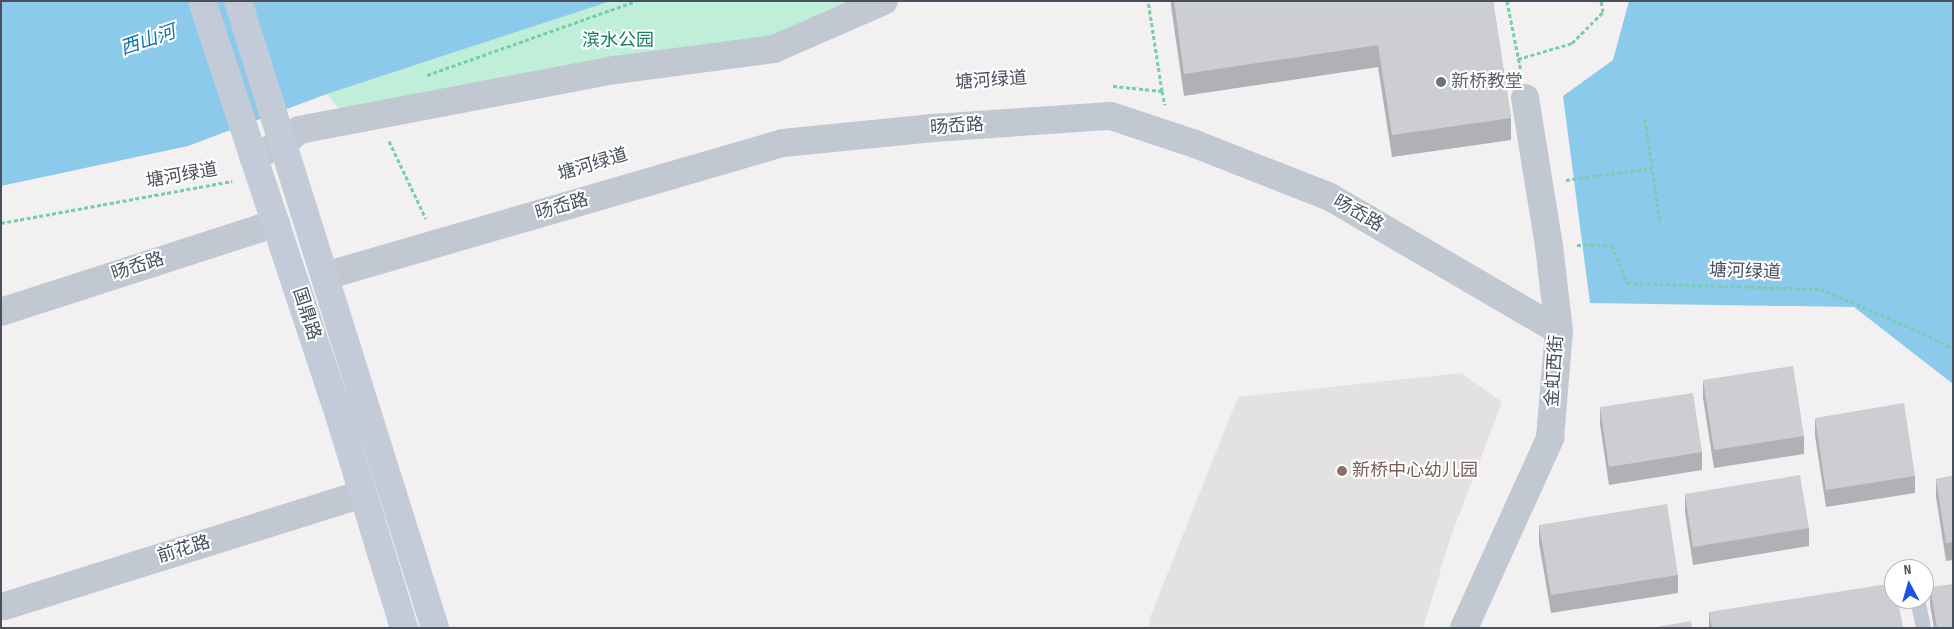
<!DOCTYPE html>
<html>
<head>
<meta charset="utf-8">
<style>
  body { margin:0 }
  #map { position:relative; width:1954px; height:629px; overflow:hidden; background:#f2f0f0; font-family:"Sofia Sans Condensed","Noto Sans SC",sans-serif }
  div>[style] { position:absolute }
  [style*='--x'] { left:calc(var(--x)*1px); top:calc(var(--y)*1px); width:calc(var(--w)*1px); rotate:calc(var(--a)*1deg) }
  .education>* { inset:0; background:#e3e1e2 }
  .green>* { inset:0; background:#bfefd9 }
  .water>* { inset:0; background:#8ccaec }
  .path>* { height:3px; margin-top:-1.5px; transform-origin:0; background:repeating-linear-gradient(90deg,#77cdb0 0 4px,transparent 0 6.5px) }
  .service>* { height:15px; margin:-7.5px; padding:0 7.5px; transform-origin:7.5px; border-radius:7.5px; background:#c1c8d2 }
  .minor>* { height:28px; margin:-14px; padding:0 14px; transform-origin:14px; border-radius:14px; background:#c1c8d2 }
  .secondary>* { height:28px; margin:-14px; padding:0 14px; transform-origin:14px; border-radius:14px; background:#c3cad8 }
  .wall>* { inset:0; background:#b0b1b6 }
  .building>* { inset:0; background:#cdced4 }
  .dots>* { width:14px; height:14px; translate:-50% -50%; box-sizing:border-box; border:2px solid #fff; border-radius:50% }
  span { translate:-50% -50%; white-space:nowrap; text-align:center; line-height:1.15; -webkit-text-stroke:4px #fff; paint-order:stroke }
  .park-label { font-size:18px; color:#17805b }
  .street-label { font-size:18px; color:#48505d }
  .worship-label { font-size:18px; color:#5b616d }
  .left { translate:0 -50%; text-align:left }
  .education-label { font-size:18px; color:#785e54 }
  .water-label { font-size:19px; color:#0d72ab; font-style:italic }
  .frame { position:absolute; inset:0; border:2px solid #48505d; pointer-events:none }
  .north { position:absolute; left:1884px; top:559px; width:50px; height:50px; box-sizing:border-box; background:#fff; border:1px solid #b6b9be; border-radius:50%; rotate:354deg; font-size:14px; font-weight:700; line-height:20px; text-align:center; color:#48505d }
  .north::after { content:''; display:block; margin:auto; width:18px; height:22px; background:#1a53e3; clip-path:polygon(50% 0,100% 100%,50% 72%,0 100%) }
</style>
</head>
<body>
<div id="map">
  <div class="education">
    <div style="clip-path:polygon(1461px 373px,1502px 402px,1450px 539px,1423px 628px,1149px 628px,1149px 620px,1238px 397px)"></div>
  </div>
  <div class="green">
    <div style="clip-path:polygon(611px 1px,863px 1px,759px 55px,519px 99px,338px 108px,327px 94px)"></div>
  </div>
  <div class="water">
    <div style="clip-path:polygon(1px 1px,611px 1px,327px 94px,188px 146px,1px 186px)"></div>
    <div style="clip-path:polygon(1629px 1px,1953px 1px,1953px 384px,1854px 307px,1590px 303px,1563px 96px,1613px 60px)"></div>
  </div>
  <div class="path">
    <div style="--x:1507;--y:1;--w:72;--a:78.8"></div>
    <div style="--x:1518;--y:59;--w:56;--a:-16.5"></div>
    <div style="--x:1572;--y:43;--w:44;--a:-45"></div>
    <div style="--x:1603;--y:12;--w:11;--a:-100"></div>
    <div style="--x:427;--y:75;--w:222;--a:-19.5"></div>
    <div style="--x:1113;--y:86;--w:49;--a:5.8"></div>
    <div style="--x:1162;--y:91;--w:91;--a:-98.8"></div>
    <div style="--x:1162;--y:91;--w:14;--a:78"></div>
    <div style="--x:1645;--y:119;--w:105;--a:81.8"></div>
    <div style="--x:389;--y:141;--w:86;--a:64.6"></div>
    <div style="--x:1566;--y:180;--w:87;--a:-7.9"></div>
    <div style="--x:1;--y:223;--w:235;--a:-10.3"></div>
    <div style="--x:1577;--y:245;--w:35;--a:0"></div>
    <div style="--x:1612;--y:245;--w:41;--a:68.5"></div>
    <div style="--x:1627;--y:283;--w:194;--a:1.8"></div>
    <div style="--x:1821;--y:289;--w:111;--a:23.3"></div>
    <div style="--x:1923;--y:333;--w:34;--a:28"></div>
  </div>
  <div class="service">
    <div style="--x:1917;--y:599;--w:30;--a:78"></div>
  </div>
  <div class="minor">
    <div style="--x:253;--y:156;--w:32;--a:-22"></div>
    <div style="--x:283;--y:144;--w:21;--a:-41"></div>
    <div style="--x:299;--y:130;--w:322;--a:-10.8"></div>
    <div style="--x:615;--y:70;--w:160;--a:-7.5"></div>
    <div style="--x:774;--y:49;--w:120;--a:-23.6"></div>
    <div style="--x:325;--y:276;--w:477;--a:-16.2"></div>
    <div style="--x:783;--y:143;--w:151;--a:-5.7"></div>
    <div style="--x:933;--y:128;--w:178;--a:-3.9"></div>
    <div style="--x:1111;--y:116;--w:89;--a:18.4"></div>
    <div style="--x:1195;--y:144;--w:145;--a:21.4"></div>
    <div style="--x:1330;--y:197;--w:265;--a:30.3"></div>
    <div style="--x:1;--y:312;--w:289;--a:-17.9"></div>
    <div style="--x:5;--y:606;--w:375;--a:-17.4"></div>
    <div style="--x:1464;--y:628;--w:209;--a:-65.6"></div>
    <div style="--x:1550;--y:438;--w:107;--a:-85.2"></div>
    <div style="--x:1559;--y:331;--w:86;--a:-96.7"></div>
    <div style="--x:1549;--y:246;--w:150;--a:-99.2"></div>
  </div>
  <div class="secondary">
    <div style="--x:202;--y:1;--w:422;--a:71.7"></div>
    <div style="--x:335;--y:402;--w:236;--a:73"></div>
    <div style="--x:238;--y:1;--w:657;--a:72.56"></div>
  </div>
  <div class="wall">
    <div style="clip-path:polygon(1171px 1px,1493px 1px,1511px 118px,1511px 140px,1392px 157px,1378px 67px,1184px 96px,1171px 6px)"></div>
    <div style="clip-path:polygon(1703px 380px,1804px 436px,1804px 454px,1714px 468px,1703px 398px)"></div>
    <div style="clip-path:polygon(1600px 407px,1702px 452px,1702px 470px,1609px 485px,1600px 425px)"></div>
    <div style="clip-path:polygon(1815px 418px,1915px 476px,1915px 493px,1826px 507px,1815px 436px)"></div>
    <div style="clip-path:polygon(1953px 476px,1953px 560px,1946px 561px,1936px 497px,1936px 479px)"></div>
    <div style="clip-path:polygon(1685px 494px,1809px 528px,1809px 546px,1693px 565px,1685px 512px)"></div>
    <div style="clip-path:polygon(1539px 525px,1678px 575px,1678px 593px,1551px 613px,1539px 543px)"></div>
    <div style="clip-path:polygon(1930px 587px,1953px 628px,1934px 628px,1930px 605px)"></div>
    <div style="clip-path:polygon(1709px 612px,1903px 628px,1709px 628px)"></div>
  </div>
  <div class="building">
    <div style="clip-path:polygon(1174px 1px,1493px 1px,1511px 118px,1392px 135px,1378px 45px,1184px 74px)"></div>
    <div style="clip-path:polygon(1793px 366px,1804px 436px,1714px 450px,1703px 380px)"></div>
    <div style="clip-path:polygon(1693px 393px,1702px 452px,1609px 467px,1600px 407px)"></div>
    <div style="clip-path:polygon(1904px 403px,1915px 476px,1826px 490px,1815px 418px)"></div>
    <div style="clip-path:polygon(1800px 475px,1809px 528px,1693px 547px,1685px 494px)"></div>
    <div style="clip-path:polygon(1953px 476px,1953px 542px,1946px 543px,1936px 479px)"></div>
    <div style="clip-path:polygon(1667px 504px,1678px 575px,1551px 595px,1539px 525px)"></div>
    <div style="clip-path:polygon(1894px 583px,1894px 599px,1898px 599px,1903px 628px,1712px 628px,1709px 612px)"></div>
    <div style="clip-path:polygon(1953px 584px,1953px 628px,1937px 628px,1930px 587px)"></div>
    <div style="clip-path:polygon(1691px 621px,1692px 628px,1651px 628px)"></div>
  </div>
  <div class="dots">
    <div style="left:1441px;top:82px;background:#6b7280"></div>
    <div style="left:1342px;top:471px;background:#8d6e63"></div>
  </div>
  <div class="park-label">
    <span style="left:618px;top:41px">滨水公园</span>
  </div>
  <div class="street-label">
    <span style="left:991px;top:81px;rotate:-4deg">塘河绿道</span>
    <span style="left:957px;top:127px;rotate:-4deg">旸岙路</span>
    <span style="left:593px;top:165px;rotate:-17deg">塘河绿道</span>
    <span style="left:182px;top:176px;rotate:-10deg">塘河绿道</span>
    <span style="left:562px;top:207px;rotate:-16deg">旸岙路</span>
    <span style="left:1358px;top:214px;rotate:30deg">旸岙路</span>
    <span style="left:138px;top:267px;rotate:-18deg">旸岙路</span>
    <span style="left:1745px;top:272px;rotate:2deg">塘河绿道</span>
    <span style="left:306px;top:314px;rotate:72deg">国鼎路</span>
    <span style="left:1555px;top:371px;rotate:-86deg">金虹西街</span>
    <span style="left:184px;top:550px;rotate:-17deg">前花路</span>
  </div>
  <div class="worship-label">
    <span class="left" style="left:1451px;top:82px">新桥教堂</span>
  </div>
  <div class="education-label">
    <span class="left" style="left:1352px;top:471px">新桥中心幼儿园</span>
  </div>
  <div class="water-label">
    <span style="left:148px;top:41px;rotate:-19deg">西山河</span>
  </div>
  <div class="frame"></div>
  <div class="north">N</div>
</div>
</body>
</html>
